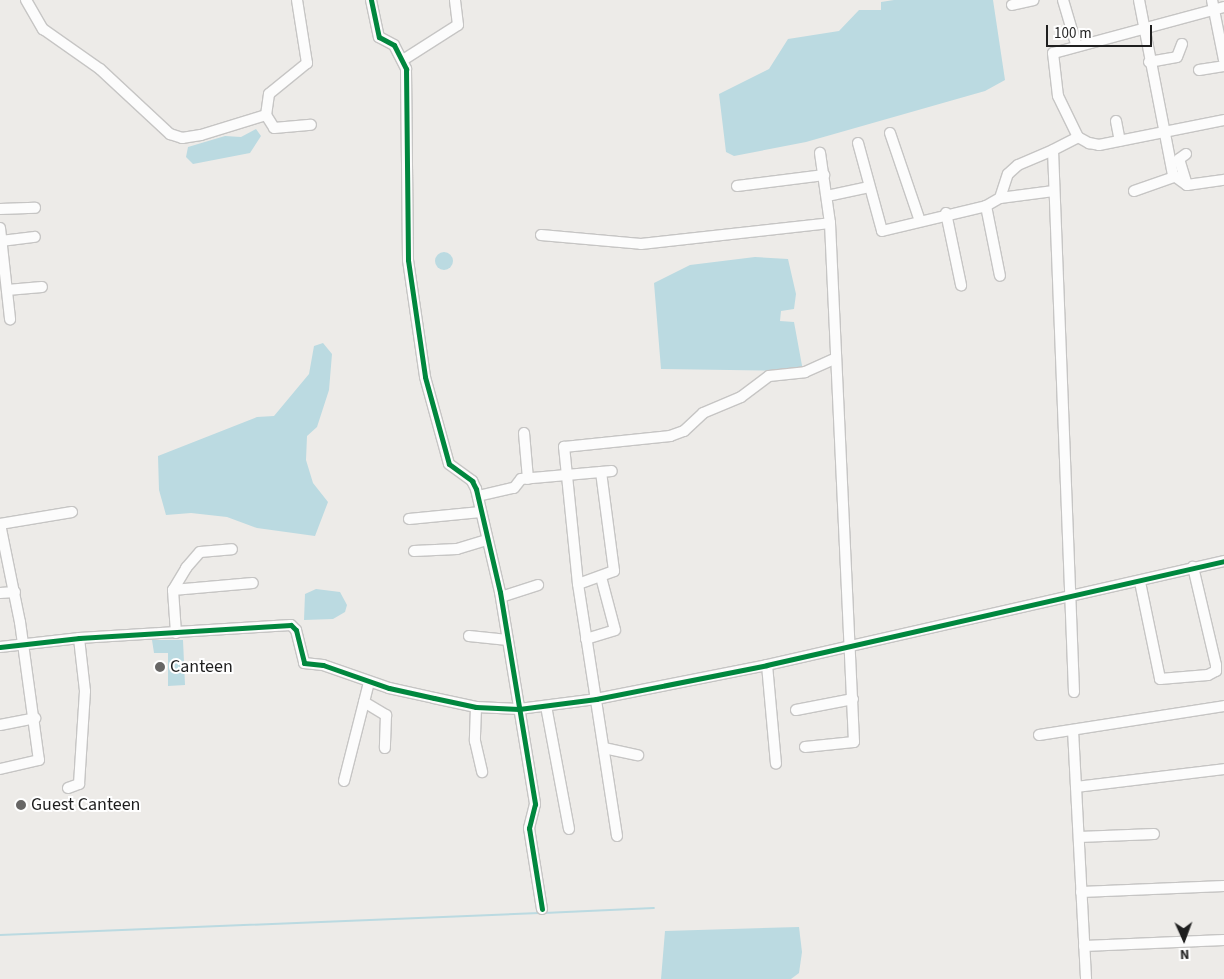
<!DOCTYPE html>
<html>
<head>
<meta charset="utf-8">
<style>
  body { margin:0 }
  #map { position:relative; width:1224px; height:979px; overflow:hidden; background:#edebe8; font-family:"Source Sans 3",sans-serif }
  div>[style] { position:absolute }
  [style*='--x'] { left:calc(var(--x)*1px); top:calc(var(--y)*1px); width:calc(var(--w)*1px); rotate:calc(var(--a)*1deg) }
  .water>* { inset:0; background:#bbdae1 }
  .round { border-radius:50% }
  .stream>* { height:2px; margin:-1px; padding:0 1px; transform-origin:1px; border-radius:1px; background:#bbdae1 }
  .roads { filter:drop-shadow(1px 0 #c6c5c4) drop-shadow(-1px 0 #c6c5c4) drop-shadow(0 1px #c6c5c4) drop-shadow(0 -1px #c6c5c4) }
  .minor>* { height:10px; margin:-5px; padding:0 5px; transform-origin:5px; border-radius:5px; background:#fcfcfc }
  .cycleway>* { height:5px; margin:-2.5px; padding:0 2.5px; transform-origin:2.5px; border-radius:2.5px; background:#00873e }
  .dots>* { width:14px; height:14px; translate:-50% -50%; box-sizing:border-box; border:2px solid #fff; border-radius:50% }
  span { translate:-50% -50%; white-space:nowrap; text-align:center; line-height:1.15; -webkit-text-stroke:4px #fff; paint-order:stroke }
  .poi-label { font-size:18px; color:#1f1f1f }
  .left { translate:0 -50%; text-align:left }
  .north { position:absolute; left:1159px; top:914px; width:50px; height:50px; -webkit-text-stroke:4px #fff; paint-order:stroke; rotate:178deg; font-size:14px; font-weight:700; line-height:20px; text-align:center; color:#1f1f1f }
  .north::after { content:''; display:block; margin:auto; width:18px; height:22px; background:#1f1f1f; clip-path:polygon(50% 0,100% 100%,50% 72%,0 100%) }
  .scale { position:absolute; left:1046px; top:25px; width:106px; height:22px; box-sizing:border-box; border:2px solid #1f1f1f; border-top:0; padding-left:6px; font-size:15px; line-height:18px; white-space:nowrap; color:#1f1f1f; -webkit-text-stroke:4px #fff; paint-order:stroke }
</style>
</head>
<body>
<div id="map">
  <div class="water">
    <div style="clip-path:polygon(894px 0,993px 0,1005px 80px,985px 91px,806px 142px,734px 156px,726px 152px,719px 94px,769px 69px,788px 39px,839px 31px,859px 10px,881px 10px,881px 2px)"></div>
    <div style="clip-path:polygon(256px 129px,261px 136px,250px 153px,193px 164px,186px 157px,188px 147px,225px 136px,241px 137px)"></div>
    <div class="round" style="left:435px;top:252px;width:18px;height:18px"></div>
    <div style="clip-path:polygon(755px 257px,788px 259px,796px 294px,794px 309px,781px 311px,780px 321px,794px 322px,803px 371px,661px 369px,654px 283px,690px 265px)"></div>
    <div style="clip-path:polygon(323px 343px,332px 354px,329px 390px,317px 427px,307px 436px,306px 460px,313px 483px,328px 502px,315px 536px,257px 528px,227px 517px,191px 513px,166px 515px,159px 490px,158px 456px,257px 417px,274px 416px,309px 374px,314px 346px)"></div>
    <div style="clip-path:polygon(316px 589px,340px 592px,347px 605px,345px 612px,333px 619px,304px 620px,305px 594px)"></div>
    <div style="clip-path:polygon(152px 640px,183px 640px,185px 685px,168px 686px,168px 653px,154px 653px)"></div>
    <div style="clip-path:polygon(799px 927px,802px 952px,799px 973px,791px 979px,661px 979px,665px 931px)"></div>
  </div>
  <div class="stream">
    <div style="--x:544;--y:913;--w:110;--a:-2.6"></div>
    <div style="--x:0;--y:935;--w:540;--a:-2.33"></div>
  </div>
  <div class="roads">
    <div class="minor">
      <div style="--x:26;--y:0;--w:34;--a:60"></div>
      <div style="--x:43;--y:29;--w:70;--a:35.1"></div>
      <div style="--x:100;--y:69;--w:96;--a:42.9"></div>
      <div style="--x:170;--y:134;--w:13;--a:18"></div>
      <div style="--x:182;--y:138;--w:19;--a:-9"></div>
      <div style="--x:201;--y:135;--w:68;--a:-17.1"></div>
      <div style="--x:297;--y:0;--w:64;--a:81"></div>
      <div style="--x:307;--y:63;--w:49;--a:140.8"></div>
      <div style="--x:269;--y:94;--w:21;--a:98"></div>
      <div style="--x:266;--y:115;--w:15;--a:58"></div>
      <div style="--x:274;--y:128;--w:37;--a:-5"></div>
      <div style="--x:371;--y:0;--w:38;--a:78"></div>
      <div style="--x:379;--y:37;--w:17;--a:28"></div>
      <div style="--x:394;--y:45;--w:27;--a:63"></div>
      <div style="--x:406;--y:69;--w:191;--a:89.4"></div>
      <div style="--x:408;--y:260;--w:118;--a:81.7"></div>
      <div style="--x:425;--y:377;--w:90;--a:74.6"></div>
      <div style="--x:449;--y:464;--w:29;--a:36"></div>
      <div style="--x:472;--y:481;--w:9;--a:63"></div>
      <div style="--x:476;--y:489;--w:106;--a:76.9"></div>
      <div style="--x:500;--y:592;--w:215;--a:80.6"></div>
      <div style="--x:535;--y:804;--w:25;--a:104"></div>
      <div style="--x:529;--y:828;--w:82;--a:80.9"></div>
      <div style="--x:1063;--y:0;--w:46;--a:73.5"></div>
      <div style="--x:1139;--y:0;--w:178;--a:79"></div>
      <div style="--x:1173;--y:175;--w:17;--a:36"></div>
      <div style="--x:1187;--y:185;--w:37;--a:-8"></div>
      <div style="--x:1212;--y:0;--w:61;--a:78.7"></div>
      <div style="--x:1012;--y:5;--w:22;--a:-13"></div>
      <div style="--x:1224;--y:7;--w:177;--a:164.9"></div>
      <div style="--x:1053;--y:53;--w:43;--a:83.4"></div>
      <div style="--x:1058;--y:96;--w:46;--a:64"></div>
      <div style="--x:1078;--y:137;--w:13;--a:29"></div>
      <div style="--x:1089;--y:143;--w:10;--a:11"></div>
      <div style="--x:1099;--y:145;--w:127;--a:-11.3"></div>
      <div style="--x:403;--y:60;--w:65;--a:-32.5"></div>
      <div style="--x:458;--y:25;--w:25;--a:-97"></div>
      <div style="--x:1149;--y:62;--w:28;--a:-10"></div>
      <div style="--x:1177;--y:57;--w:14;--a:-69"></div>
      <div style="--x:1199;--y:70;--w:25;--a:-9"></div>
      <div style="--x:1116;--y:121;--w:20;--a:79"></div>
      <div style="--x:890;--y:133;--w:93;--a:71.2"></div>
      <div style="--x:858;--y:143;--w:91;--a:74.7"></div>
      <div style="--x:882;--y:231;--w:107;--a:-13.5"></div>
      <div style="--x:986;--y:206;--w:16;--a:-30"></div>
      <div style="--x:1000;--y:198;--w:25;--a:-72"></div>
      <div style="--x:1008;--y:174;--w:13;--a:-42"></div>
      <div style="--x:1018;--y:165;--w:38;--a:-23"></div>
      <div style="--x:1186;--y:154;--w:9;--a:144"></div>
      <div style="--x:1179;--y:159;--w:27;--a:73"></div>
      <div style="--x:737;--y:186;--w:88;--a:-7.2"></div>
      <div style="--x:1134;--y:191;--w:42;--a:-19.3"></div>
      <div style="--x:827;--y:196;--w:43;--a:-12.1"></div>
      <div style="--x:1000;--y:198;--w:54;--a:-7.4"></div>
      <div style="--x:986;--y:206;--w:71;--a:78.7"></div>
      <div style="--x:0;--y:209;--w:35;--a:-2"></div>
      <div style="--x:946;--y:213;--w:74;--a:78.2"></div>
      <div style="--x:0;--y:228;--w:92;--a:83.7"></div>
      <div style="--x:541;--y:235;--w:100;--a:5.1"></div>
      <div style="--x:641;--y:244;--w:190;--a:-6.3"></div>
      <div style="--x:1;--y:241;--w:34;--a:-7"></div>
      <div style="--x:7;--y:290;--w:35;--a:-5"></div>
      <div style="--x:524;--y:433;--w:46;--a:85"></div>
      <div style="--x:601;--y:472;--w:100;--a:82.5"></div>
      <div style="--x:614;--y:571;--w:38;--a:160"></div>
      <div style="--x:578;--y:584;--w:255;--a:81.2"></div>
      <div style="--x:478;--y:496;--w:37;--a:-13"></div>
      <div style="--x:514;--y:488;--w:11;--a:-52"></div>
      <div style="--x:521;--y:479;--w:91;--a:-5"></div>
      <div style="--x:409;--y:519;--w:72;--a:-5.6"></div>
      <div style="--x:0;--y:524;--w:100;--a:78.5"></div>
      <div style="--x:20;--y:622;--w:139;--a:82.2"></div>
      <div style="--x:39;--y:760;--w:40;--a:167"></div>
      <div style="--x:0;--y:524;--w:73;--a:-9.5"></div>
      <div style="--x:414;--y:551;--w:43;--a:-2.7"></div>
      <div style="--x:457;--y:549;--w:31;--a:-17"></div>
      <div style="--x:1140;--y:582;--w:99;--a:78.3"></div>
      <div style="--x:1160;--y:679;--w:48;--a:-4.8"></div>
      <div style="--x:1208;--y:675;--w:9;--a:-27"></div>
      <div style="--x:1216;--y:671;--w:6;--a:-90"></div>
      <div style="--x:1216;--y:665;--w:101;--a:-103.2"></div>
      <div style="--x:578;--y:584;--w:138;--a:-95.8"></div>
      <div style="--x:564;--y:447;--w:107;--a:-5.9"></div>
      <div style="--x:670;--y:436;--w:15;--a:-20"></div>
      <div style="--x:684;--y:431;--w:26;--a:-43"></div>
      <div style="--x:703;--y:413;--w:41;--a:-22.8"></div>
      <div style="--x:741;--y:397;--w:35;--a:-37"></div>
      <div style="--x:769;--y:376;--w:36;--a:-6"></div>
      <div style="--x:805;--y:372;--w:34;--a:-24"></div>
      <div style="--x:173;--y:590;--w:80;--a:-5"></div>
      <div style="--x:0;--y:593;--w:15;--a:-4"></div>
      <div style="--x:501;--y:597;--w:39;--a:-18"></div>
      <div style="--x:176;--y:633;--w:43;--a:-94"></div>
      <div style="--x:173;--y:590;--w:26;--a:-59"></div>
      <div style="--x:186;--y:568;--w:21;--a:-49"></div>
      <div style="--x:200;--y:552;--w:32;--a:-5"></div>
      <div style="--x:469;--y:636;--w:39;--a:6"></div>
      <div style="--x:586;--y:639;--w:30;--a:-17"></div>
      <div style="--x:615;--y:630;--w:55;--a:-104.8"></div>
      <div style="--x:0;--y:647;--w:80;--a:-6.5"></div>
      <div style="--x:79;--y:638;--w:212;--a:-3.5"></div>
      <div style="--x:291;--y:625;--w:7;--a:45"></div>
      <div style="--x:296;--y:630;--w:34;--a:76"></div>
      <div style="--x:304;--y:663;--w:19;--a:6"></div>
      <div style="--x:323;--y:665;--w:70;--a:19.2"></div>
      <div style="--x:389;--y:688;--w:46;--a:12.5"></div>
      <div style="--x:434;--y:698;--w:43;--a:12.1"></div>
      <div style="--x:476;--y:707;--w:43;--a:2.7"></div>
      <div style="--x:519;--y:709;--w:78;--a:-7.4"></div>
      <div style="--x:596;--y:699;--w:174;--a:-11.2"></div>
      <div style="--x:767;--y:665;--w:469;--a:-12.8"></div>
      <div style="--x:767;--y:665;--w:99;--a:84.8"></div>
      <div style="--x:1074;--y:692;--w:542;--a:-92.22"></div>
      <div style="--x:1053;--y:150;--w:28;--a:-27"></div>
      <div style="--x:364;--y:702;--w:26;--a:31"></div>
      <div style="--x:386;--y:715;--w:33;--a:92"></div>
      <div style="--x:546;--y:706;--w:125;--a:79.4"></div>
      <div style="--x:476;--y:707;--w:34;--a:92"></div>
      <div style="--x:475;--y:741;--w:32;--a:77"></div>
      <div style="--x:796;--y:710;--w:58;--a:-10.9"></div>
      <div style="--x:0;--y:725;--w:36;--a:-11"></div>
      <div style="--x:1073;--y:730;--w:249;--a:87"></div>
      <div style="--x:1039;--y:735;--w:187;--a:-8.9"></div>
      <div style="--x:805;--y:747;--w:49;--a:-5.8"></div>
      <div style="--x:854;--y:742;--w:520;--a:-92.65"></div>
      <div style="--x:830;--y:223;--w:71;--a:-98.1"></div>
      <div style="--x:604;--y:748;--w:35;--a:12"></div>
      <div style="--x:344;--y:781;--w:102;--a:-75.8"></div>
      <div style="--x:1076;--y:787;--w:149;--a:-6.9"></div>
      <div style="--x:68;--y:788;--w:12;--a:-20"></div>
      <div style="--x:79;--y:784;--w:93;--a:-86.3"></div>
      <div style="--x:85;--y:691;--w:53;--a:-96.5"></div>
      <div style="--x:1079;--y:837;--w:75;--a:-2.3"></div>
      <div style="--x:1081;--y:892;--w:143;--a:-2.4"></div>
      <div style="--x:1084;--y:946;--w:140;--a:-2.5"></div>
    </div>
  </div>
  <div class="cycleway">
    <div style="--x:371;--y:0;--w:38;--a:78"></div>
    <div style="--x:379;--y:37;--w:17;--a:28"></div>
    <div style="--x:394;--y:45;--w:27;--a:63"></div>
    <div style="--x:406;--y:69;--w:191;--a:89.4"></div>
    <div style="--x:408;--y:260;--w:118;--a:81.7"></div>
    <div style="--x:425;--y:377;--w:90;--a:74.6"></div>
    <div style="--x:449;--y:464;--w:29;--a:36"></div>
    <div style="--x:472;--y:481;--w:9;--a:63"></div>
    <div style="--x:476;--y:489;--w:106;--a:76.9"></div>
    <div style="--x:500;--y:592;--w:215;--a:80.6"></div>
    <div style="--x:535;--y:804;--w:25;--a:104"></div>
    <div style="--x:529;--y:828;--w:82;--a:80.9"></div>
    <div style="--x:0;--y:647;--w:80;--a:-6.5"></div>
    <div style="--x:79;--y:638;--w:212;--a:-3.5"></div>
    <div style="--x:291;--y:625;--w:7;--a:45"></div>
    <div style="--x:296;--y:630;--w:34;--a:76"></div>
    <div style="--x:304;--y:663;--w:19;--a:6"></div>
    <div style="--x:323;--y:665;--w:70;--a:19.2"></div>
    <div style="--x:389;--y:688;--w:46;--a:12.5"></div>
    <div style="--x:434;--y:698;--w:43;--a:12.1"></div>
    <div style="--x:476;--y:707;--w:43;--a:2.7"></div>
    <div style="--x:519;--y:709;--w:78;--a:-7.4"></div>
    <div style="--x:596;--y:699;--w:174;--a:-11.2"></div>
    <div style="--x:767;--y:665;--w:469;--a:-12.8"></div>
  </div>
  <div class="dots">
    <div style="left:160px;top:667px;background:#676665"></div>
    <div style="left:21px;top:805px;background:#676665"></div>
  </div>
  <div class="poi-label">
    <span class="left" style="left:170px;top:667px">Canteen</span>
    <span class="left" style="left:31px;top:805px">Guest Canteen</span>
  </div>
  <div class="north">N</div>
  <div class="scale">100 m</div>
</div>
</body>
</html>
